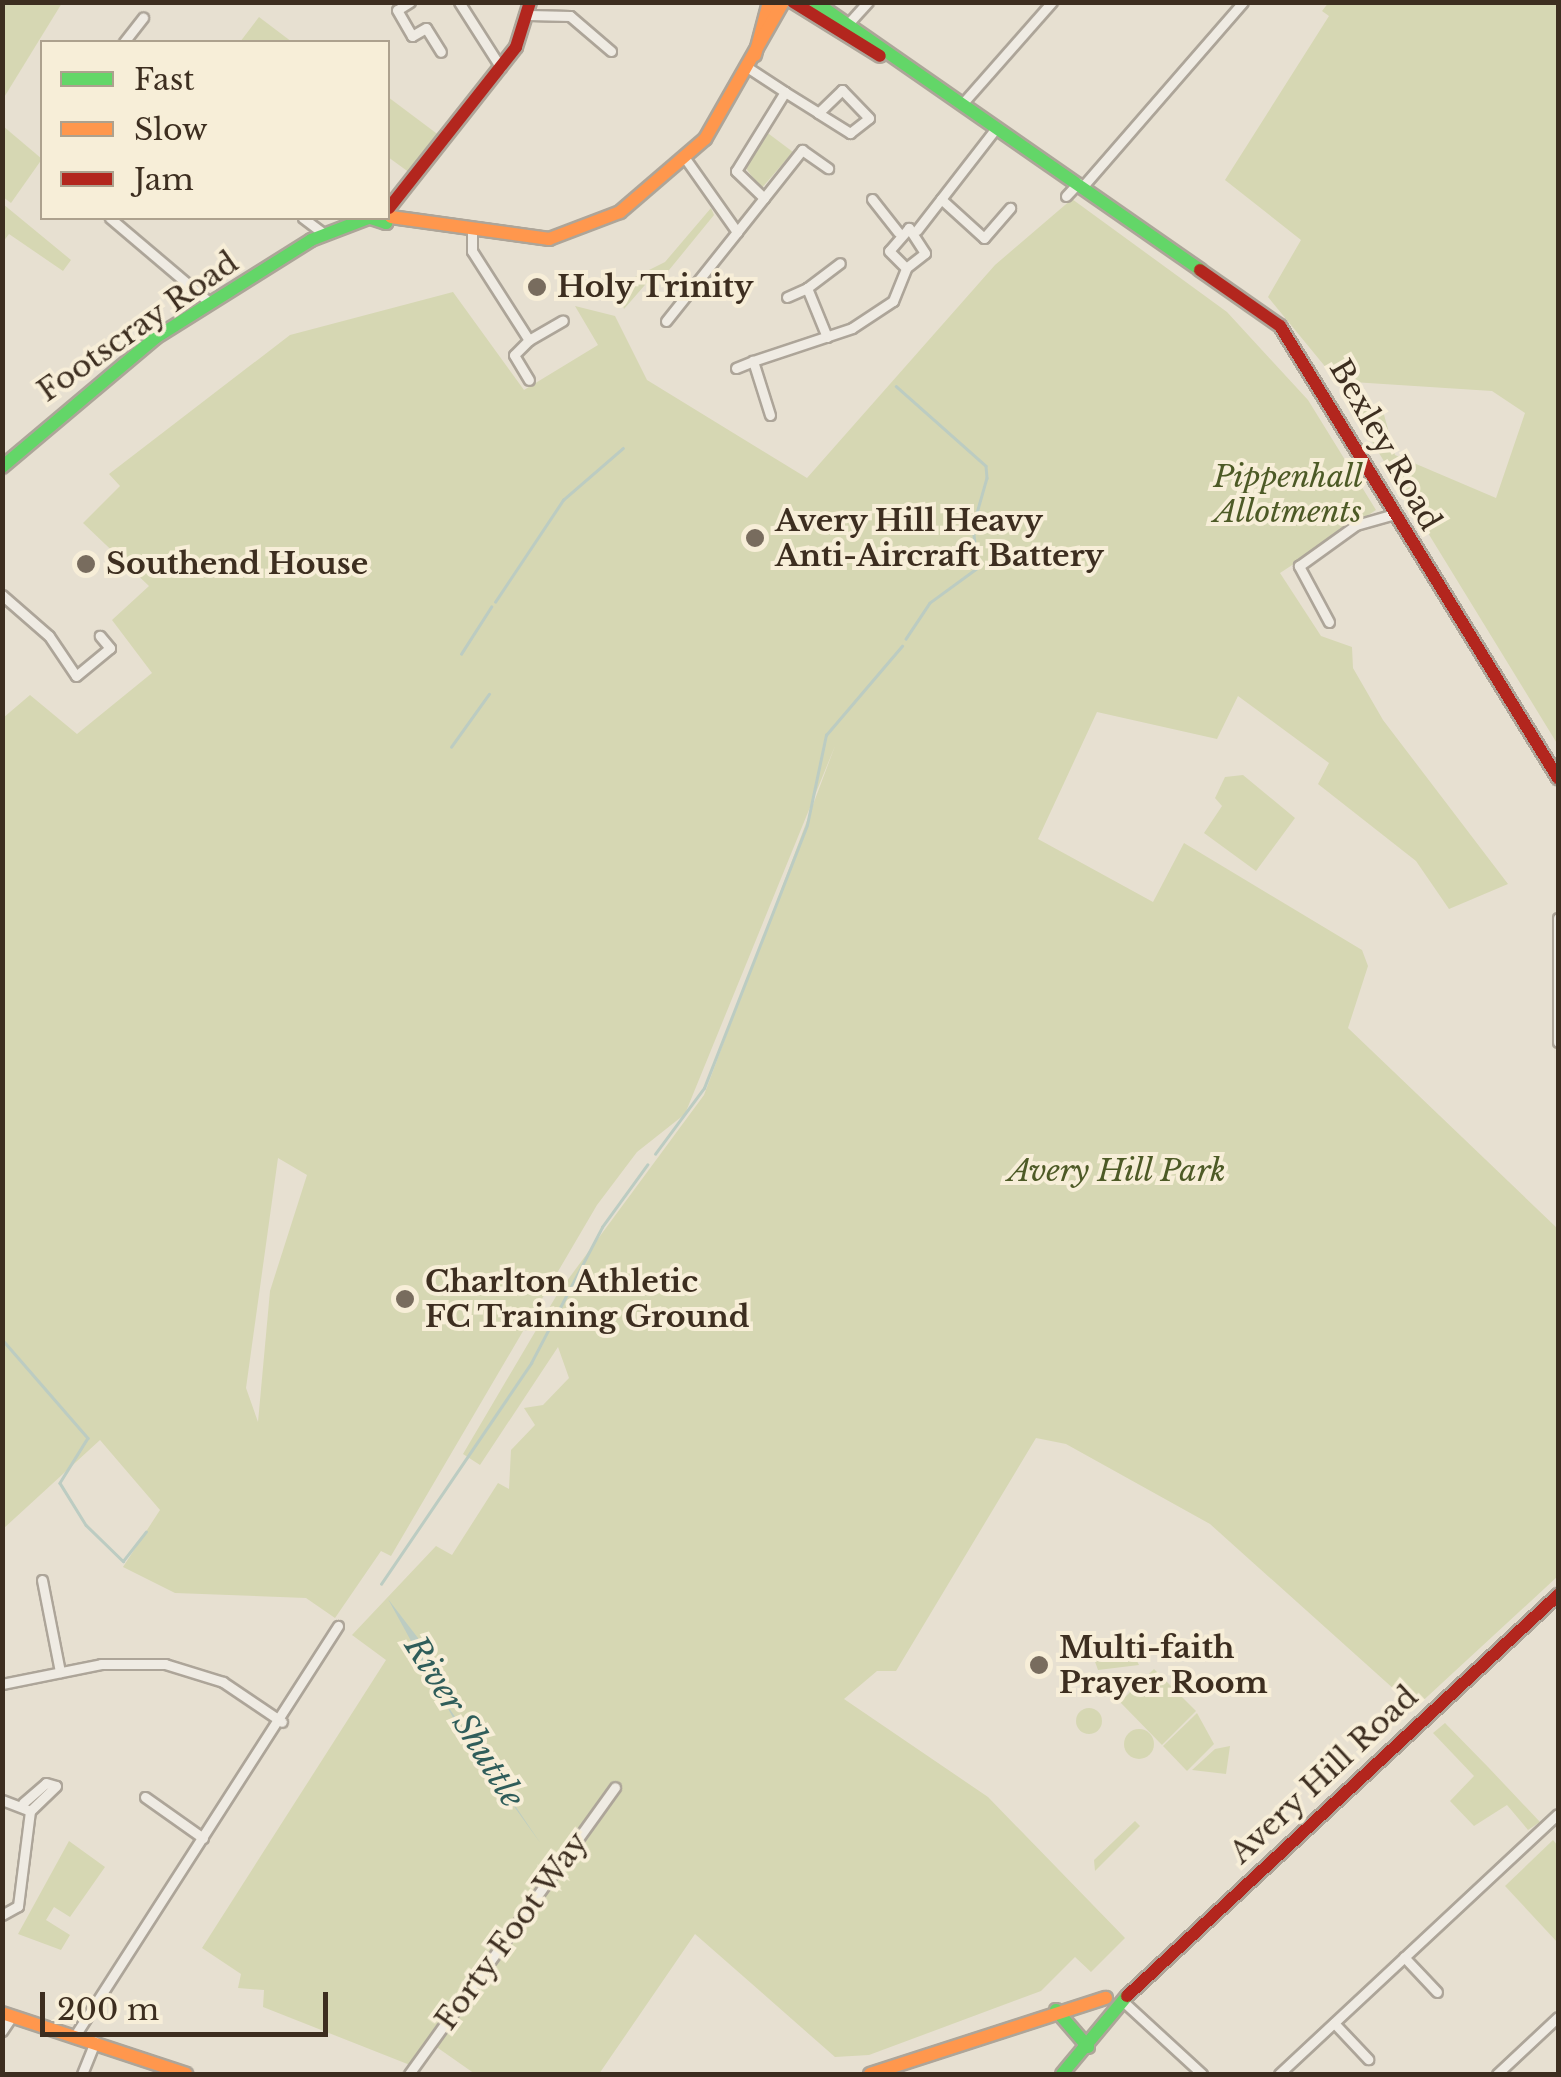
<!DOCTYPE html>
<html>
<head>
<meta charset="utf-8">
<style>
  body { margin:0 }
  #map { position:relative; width:1561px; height:2077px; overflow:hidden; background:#e7e0d1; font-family:"Libre Baskerville",serif }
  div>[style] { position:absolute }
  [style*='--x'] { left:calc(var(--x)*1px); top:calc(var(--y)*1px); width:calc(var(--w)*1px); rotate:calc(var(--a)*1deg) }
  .green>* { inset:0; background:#d6d7b3 }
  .round { border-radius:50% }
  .water>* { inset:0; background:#bcccc2 }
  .stream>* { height:2.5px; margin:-1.25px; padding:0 1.25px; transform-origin:1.25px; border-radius:1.25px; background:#bcccc2 }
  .roads { filter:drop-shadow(2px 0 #ada599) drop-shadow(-2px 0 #ada599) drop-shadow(0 2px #ada599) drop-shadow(0 -2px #ada599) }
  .street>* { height:9px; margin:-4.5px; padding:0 4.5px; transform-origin:4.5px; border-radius:4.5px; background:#efebe3 }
  .fast>* { height:12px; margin:-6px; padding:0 6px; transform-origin:6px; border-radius:6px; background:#63d668 }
  .slow>* { height:12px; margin:-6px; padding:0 6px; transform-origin:6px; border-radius:6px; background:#ff974d }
  .jam>* { height:12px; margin:-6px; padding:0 6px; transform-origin:6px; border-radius:6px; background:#b3261e }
  .dots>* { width:28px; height:28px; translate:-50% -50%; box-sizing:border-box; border:5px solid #f7eed8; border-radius:50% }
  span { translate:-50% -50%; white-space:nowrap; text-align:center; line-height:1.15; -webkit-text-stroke:8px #f7eed8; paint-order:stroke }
  .poi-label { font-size:30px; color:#3d2e20; font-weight:700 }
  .left { translate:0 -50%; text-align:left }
  .street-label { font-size:30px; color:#3d2e20 }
  .park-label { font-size:30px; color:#4d5a26; font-style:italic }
  .water-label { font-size:32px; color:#2f5d5a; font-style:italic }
  .frame { position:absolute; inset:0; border:5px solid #3d2e20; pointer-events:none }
  .legend { position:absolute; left:40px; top:40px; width:350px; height:180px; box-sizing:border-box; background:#f7eed8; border:2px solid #ada18e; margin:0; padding:12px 18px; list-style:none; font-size:30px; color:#3d2e20 }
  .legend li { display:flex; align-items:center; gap:20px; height:50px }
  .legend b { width:50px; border:2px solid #ada18e }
  .scale { position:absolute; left:40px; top:1992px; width:288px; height:45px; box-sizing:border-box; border:5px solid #3d2e20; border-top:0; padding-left:12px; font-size:30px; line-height:35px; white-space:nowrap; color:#3d2e20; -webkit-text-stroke:8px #f7eed8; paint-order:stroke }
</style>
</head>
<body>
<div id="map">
  <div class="green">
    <div style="clip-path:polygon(3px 2px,62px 3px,3px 99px,2px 3px)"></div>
    <div style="clip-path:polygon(1329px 2px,1558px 3px,1558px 745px,1352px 409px,1383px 411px,1395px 455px,1496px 498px,1525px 413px,1492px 391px,1337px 381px,1268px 297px,1301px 240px,1225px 180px,1329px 16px,1322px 11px)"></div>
    <div style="clip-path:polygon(259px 17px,292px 42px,240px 42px)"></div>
    <div style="clip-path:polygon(388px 97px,440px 136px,410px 173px,388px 157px)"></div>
    <div style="clip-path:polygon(3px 126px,42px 159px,11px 203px,3px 197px)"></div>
    <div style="clip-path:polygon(765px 131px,793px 152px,761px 189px,743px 164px)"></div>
    <div style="clip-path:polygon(evenodd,1072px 199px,1227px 312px,1308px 400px,1376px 510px,1280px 573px,1321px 636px,1352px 647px,1353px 668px,1383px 720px,1508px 884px,1449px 909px,1416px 861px,1318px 784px,1329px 763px,1238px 696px,1217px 739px,1097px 712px,1038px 839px,1153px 902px,1184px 843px,1362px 950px,1368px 966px,1348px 1028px,1558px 1229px,1558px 1576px,1415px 1708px,1210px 1524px,1066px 1444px,1036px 1438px,896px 1671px,877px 1671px,844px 1699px,988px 1797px,1125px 1938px,1091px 1972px,1075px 1957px,1041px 1991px,869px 2055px,835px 2057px,695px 1934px,599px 2074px,475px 2074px,428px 2041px,410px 2065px,263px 2007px,264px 1990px,238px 1988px,241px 1974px,202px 1948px,386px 1660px,352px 1635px,436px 1546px,452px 1555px,498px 1483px,509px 1489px,511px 1450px,535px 1425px,524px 1408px,543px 1405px,569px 1378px,558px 1347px,480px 1465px,463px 1454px,558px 1293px,704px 1095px,835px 746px,685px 1114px,637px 1152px,597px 1205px,391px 1556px,381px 1551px,335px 1618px,306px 1598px,175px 1593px,123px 1567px,160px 1510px,100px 1440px,3px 1529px,3px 718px,30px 695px,77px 734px,152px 673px,112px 620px,149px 586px,83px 523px,120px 486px,109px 474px,290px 335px,453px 292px,524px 390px,598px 345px,575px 306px,615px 316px,647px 380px,807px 478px,995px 265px,1072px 199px,278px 1158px,307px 1175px,270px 1291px,258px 1422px,246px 1388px,278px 1158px)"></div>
    <div style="clip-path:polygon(3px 204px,71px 260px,63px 271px,9px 234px,3px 242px)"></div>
    <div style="clip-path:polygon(711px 208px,714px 215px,665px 275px,658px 270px,624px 309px,617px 286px,665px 262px)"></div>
    <div style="clip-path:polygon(1243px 775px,1295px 818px,1256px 871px,1204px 833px,1222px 806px,1215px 798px,1225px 777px)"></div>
    <div style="clip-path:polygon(1086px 1637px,1135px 1657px,1139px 1665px,1098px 1670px)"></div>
    <div style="clip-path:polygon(1154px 1669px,1196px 1711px,1162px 1745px,1120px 1702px)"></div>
    <div class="round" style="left:1076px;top:1708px;width:26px;height:26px"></div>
    <div style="clip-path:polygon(1197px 1713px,1214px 1744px,1187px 1771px,1163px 1746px)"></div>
    <div style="clip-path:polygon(1445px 1723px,1488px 1767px,1540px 1822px,1528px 1830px,1507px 1805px,1474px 1826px,1450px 1801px,1474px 1776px,1433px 1733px)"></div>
    <div class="round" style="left:1124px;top:1729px;width:30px;height:30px"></div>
    <div style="clip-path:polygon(1230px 1746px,1226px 1774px,1192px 1770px,1215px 1749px)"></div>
    <div style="clip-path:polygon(1135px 1821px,1140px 1826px,1095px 1871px,1094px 1860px)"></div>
    <div style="clip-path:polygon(1553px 1840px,1558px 1846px,1558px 1943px,1505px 1886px)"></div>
    <div style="clip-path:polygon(69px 1841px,105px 1867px,70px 1917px,54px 1907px,46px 1920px,70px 1935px,61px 1950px,18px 1934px)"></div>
  </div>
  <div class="water">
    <div style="clip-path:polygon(388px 1599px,418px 1638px,445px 1702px,541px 1844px,462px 1734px)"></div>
  </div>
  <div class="stream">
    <div style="--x:896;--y:386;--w:120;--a:41.6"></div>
    <div style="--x:986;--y:466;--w:12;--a:85"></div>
    <div style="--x:987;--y:478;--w:51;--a:105.9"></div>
    <div style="--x:973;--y:527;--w:41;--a:83"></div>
    <div style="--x:978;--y:568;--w:59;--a:143.9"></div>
    <div style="--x:930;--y:603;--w:43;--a:123.7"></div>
    <div style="--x:495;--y:602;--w:123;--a:-56.3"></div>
    <div style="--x:563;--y:500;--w:79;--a:-40.9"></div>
    <div style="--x:461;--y:654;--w:56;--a:-57.4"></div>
    <div style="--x:451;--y:747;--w:65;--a:-54.4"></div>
    <div style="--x:655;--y:1154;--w:82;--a:-53.4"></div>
    <div style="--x:704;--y:1088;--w:282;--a:-68.6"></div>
    <div style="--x:807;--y:825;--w:92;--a:-78.1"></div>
    <div style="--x:826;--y:735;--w:117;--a:-49.5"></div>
    <div style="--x:2;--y:1339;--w:131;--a:49"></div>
    <div style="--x:88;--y:1438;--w:53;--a:121.9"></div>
    <div style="--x:60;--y:1483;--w:49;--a:58.2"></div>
    <div style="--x:86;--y:1525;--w:52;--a:44.2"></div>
    <div style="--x:123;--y:1561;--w:37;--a:-52"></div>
    <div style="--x:381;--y:1584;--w:267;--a:-55.8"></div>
    <div style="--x:531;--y:1363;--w:153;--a:-62.4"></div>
    <div style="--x:602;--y:1227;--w:77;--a:-54"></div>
  </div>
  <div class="roads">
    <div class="street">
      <div style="--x:410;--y:2;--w:15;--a:148"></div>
      <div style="--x:397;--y:10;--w:30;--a:60"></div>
      <div style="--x:412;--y:36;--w:16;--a:-30"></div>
      <div style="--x:426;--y:28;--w:28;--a:58"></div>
      <div style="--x:459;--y:2;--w:78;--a:57.5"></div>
      <div style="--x:529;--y:15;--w:41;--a:1.4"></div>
      <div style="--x:570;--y:16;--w:54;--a:40.5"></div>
      <div style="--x:847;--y:25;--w:31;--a:-48"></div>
      <div style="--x:124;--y:42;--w:31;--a:-52"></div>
      <div style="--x:750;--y:69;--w:42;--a:33.3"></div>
      <div style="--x:785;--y:92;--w:39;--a:32"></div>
      <div style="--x:818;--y:113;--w:38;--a:32"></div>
      <div style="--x:850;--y:133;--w:24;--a:-38"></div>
      <div style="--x:869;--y:118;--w:39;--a:-134"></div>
      <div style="--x:842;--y:90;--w:33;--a:136"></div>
      <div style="--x:962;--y:104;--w:136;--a:-48.6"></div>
      <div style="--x:687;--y:161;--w:87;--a:54.8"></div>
      <div style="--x:737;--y:232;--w:105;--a:-51.6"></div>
      <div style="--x:802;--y:150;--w:32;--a:35"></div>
      <div style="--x:1084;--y:185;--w:242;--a:-49"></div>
      <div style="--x:1066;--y:196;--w:18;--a:-47"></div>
      <div style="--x:764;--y:198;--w:39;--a:-136"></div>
      <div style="--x:736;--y:171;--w:93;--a:-58.2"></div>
      <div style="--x:872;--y:199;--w:42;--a:51.8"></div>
      <div style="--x:941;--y:199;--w:58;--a:42.2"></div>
      <div style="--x:984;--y:238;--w:40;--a:-49"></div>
      <div style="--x:110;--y:218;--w:130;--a:40.3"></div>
      <div style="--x:303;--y:218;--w:26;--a:37"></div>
      <div style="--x:472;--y:230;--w:21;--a:90"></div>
      <div style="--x:472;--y:251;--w:106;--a:57.4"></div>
      <div style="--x:529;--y:340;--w:39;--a:-30"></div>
      <div style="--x:917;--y:230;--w:130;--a:-52.2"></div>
      <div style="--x:787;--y:297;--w:22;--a:-24"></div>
      <div style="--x:666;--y:321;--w:114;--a:-51.4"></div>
      <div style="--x:827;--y:337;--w:53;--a:-112.2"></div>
      <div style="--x:807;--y:288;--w:41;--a:-37.1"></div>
      <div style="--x:529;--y:340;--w:21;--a:135"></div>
      <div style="--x:514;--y:355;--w:29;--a:59"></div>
      <div style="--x:736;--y:368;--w:18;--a:-22"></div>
      <div style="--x:770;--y:415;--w:57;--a:-107.5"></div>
      <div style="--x:753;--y:361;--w:104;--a:-18.4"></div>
      <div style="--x:852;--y:328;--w:49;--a:-33.4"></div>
      <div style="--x:893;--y:301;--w:35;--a:-68"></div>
      <div style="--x:906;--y:268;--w:24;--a:-38"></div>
      <div style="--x:925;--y:253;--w:30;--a:-123"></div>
      <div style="--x:909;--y:228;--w:30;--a:131"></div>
      <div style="--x:889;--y:251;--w:24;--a:45"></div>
      <div style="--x:2;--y:595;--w:62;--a:41.1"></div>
      <div style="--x:49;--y:636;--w:48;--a:56"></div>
      <div style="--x:76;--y:676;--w:44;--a:-39.5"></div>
      <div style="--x:110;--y:648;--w:16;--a:-130"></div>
      <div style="--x:1329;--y:622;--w:64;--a:-118.2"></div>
      <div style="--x:1299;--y:566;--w:70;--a:-35.7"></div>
      <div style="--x:1356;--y:525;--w:37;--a:-16"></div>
      <div style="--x:1558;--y:918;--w:124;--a:90"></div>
      <div style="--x:42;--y:1580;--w:94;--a:78.9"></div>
      <div style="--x:2;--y:1684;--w:101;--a:-11.4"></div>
      <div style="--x:101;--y:1664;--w:64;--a:0"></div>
      <div style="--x:165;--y:1664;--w:61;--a:17.2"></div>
      <div style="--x:223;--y:1682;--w:71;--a:34.1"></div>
      <div style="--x:145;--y:1797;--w:71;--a:35.3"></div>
      <div style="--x:2;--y:1800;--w:30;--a:21"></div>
      <div style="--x:30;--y:1811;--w:96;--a:97.2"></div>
      <div style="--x:18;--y:1906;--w:18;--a:151"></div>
      <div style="--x:23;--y:1803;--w:30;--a:-41"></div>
      <div style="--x:46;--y:1783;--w:10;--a:17"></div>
      <div style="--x:56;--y:1786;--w:36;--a:136"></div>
      <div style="--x:1404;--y:1957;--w:48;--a:46.7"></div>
      <div style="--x:1127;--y:2005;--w:102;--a:42.6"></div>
      <div style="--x:1334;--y:2023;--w:50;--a:46.6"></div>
      <div style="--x:2;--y:2031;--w:18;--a:-56"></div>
      <div style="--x:76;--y:2034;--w:485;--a:-57.3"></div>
      <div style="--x:82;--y:2074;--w:35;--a:-68"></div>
      <div style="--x:409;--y:2074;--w:353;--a:-54.3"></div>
      <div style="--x:1279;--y:2074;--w:381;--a:-43"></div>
      <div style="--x:1497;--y:2074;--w:83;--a:-43.1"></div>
    </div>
    <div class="fast">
      <div style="--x:815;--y:2;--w:469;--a:34.8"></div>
      <div style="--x:371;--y:218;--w:16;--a:18"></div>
      <div style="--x:386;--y:223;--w:17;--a:-83"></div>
      <div style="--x:2;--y:467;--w:200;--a:-40.1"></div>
      <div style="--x:155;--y:338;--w:184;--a:-32.1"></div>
      <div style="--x:311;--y:240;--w:61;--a:-21.1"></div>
      <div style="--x:1056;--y:2010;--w:49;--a:49.1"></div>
      <div style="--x:1062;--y:2074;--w:102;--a:-50.2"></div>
    </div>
    <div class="slow">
      <div style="--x:755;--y:55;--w:55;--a:-75.2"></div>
      <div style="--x:391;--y:217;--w:160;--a:7.9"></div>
      <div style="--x:549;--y:239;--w:76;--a:-20.8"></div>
      <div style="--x:620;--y:212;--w:112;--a:-40.7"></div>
      <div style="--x:705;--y:139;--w:158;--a:-60.3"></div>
      <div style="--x:2;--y:2013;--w:194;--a:18.3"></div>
      <div style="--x:870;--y:2074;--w:248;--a:-17.9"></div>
    </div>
    <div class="jam">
      <div style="--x:793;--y:2;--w:102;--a:31.8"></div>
      <div style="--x:389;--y:208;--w:205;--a:-51.7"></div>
      <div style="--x:516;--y:47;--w:47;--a:-72.7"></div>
      <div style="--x:1200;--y:270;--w:98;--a:35"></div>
      <div style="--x:1280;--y:326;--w:531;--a:58.41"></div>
      <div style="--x:1127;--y:1996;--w:589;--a:-42.93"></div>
    </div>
  </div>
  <div class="dots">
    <div style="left:537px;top:287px;background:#786c5e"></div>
    <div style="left:755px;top:538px;background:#786c5e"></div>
    <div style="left:86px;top:564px;background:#786c5e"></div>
    <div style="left:405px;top:1299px;background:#786c5e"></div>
    <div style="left:1039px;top:1665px;background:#786c5e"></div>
  </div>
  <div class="poi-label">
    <span class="left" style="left:557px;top:287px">Holy Trinity</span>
    <span class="left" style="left:775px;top:538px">Avery Hill Heavy<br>Anti-Aircraft Battery</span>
    <span class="left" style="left:106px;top:564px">Southend House</span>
    <span class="left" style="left:425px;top:1299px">Charlton Athletic<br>FC Training Ground</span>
    <span class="left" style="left:1059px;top:1665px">Multi-faith<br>Prayer Room</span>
  </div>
  <div class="street-label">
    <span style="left:138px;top:327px;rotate:-35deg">Footscray Road</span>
    <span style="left:1385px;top:445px;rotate:60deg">Bexley Road</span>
    <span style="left:1324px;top:1775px;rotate:-43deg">Avery Hill Road</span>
    <span style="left:512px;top:1931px;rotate:-54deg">Forty Foot Way</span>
  </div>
  <div class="park-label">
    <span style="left:1288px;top:494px">Pippenhall<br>Allotments</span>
    <span style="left:1117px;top:1171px">Avery Hill Park</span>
  </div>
  <div class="water-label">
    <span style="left:464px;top:1722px;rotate:58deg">River Shuttle</span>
  </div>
  <div class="frame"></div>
  <ul class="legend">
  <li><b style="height:12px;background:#63d668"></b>Fast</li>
  <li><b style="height:12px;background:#ff974d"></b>Slow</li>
  <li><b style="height:12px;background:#b3261e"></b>Jam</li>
  </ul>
  <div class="scale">200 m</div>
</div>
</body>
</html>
